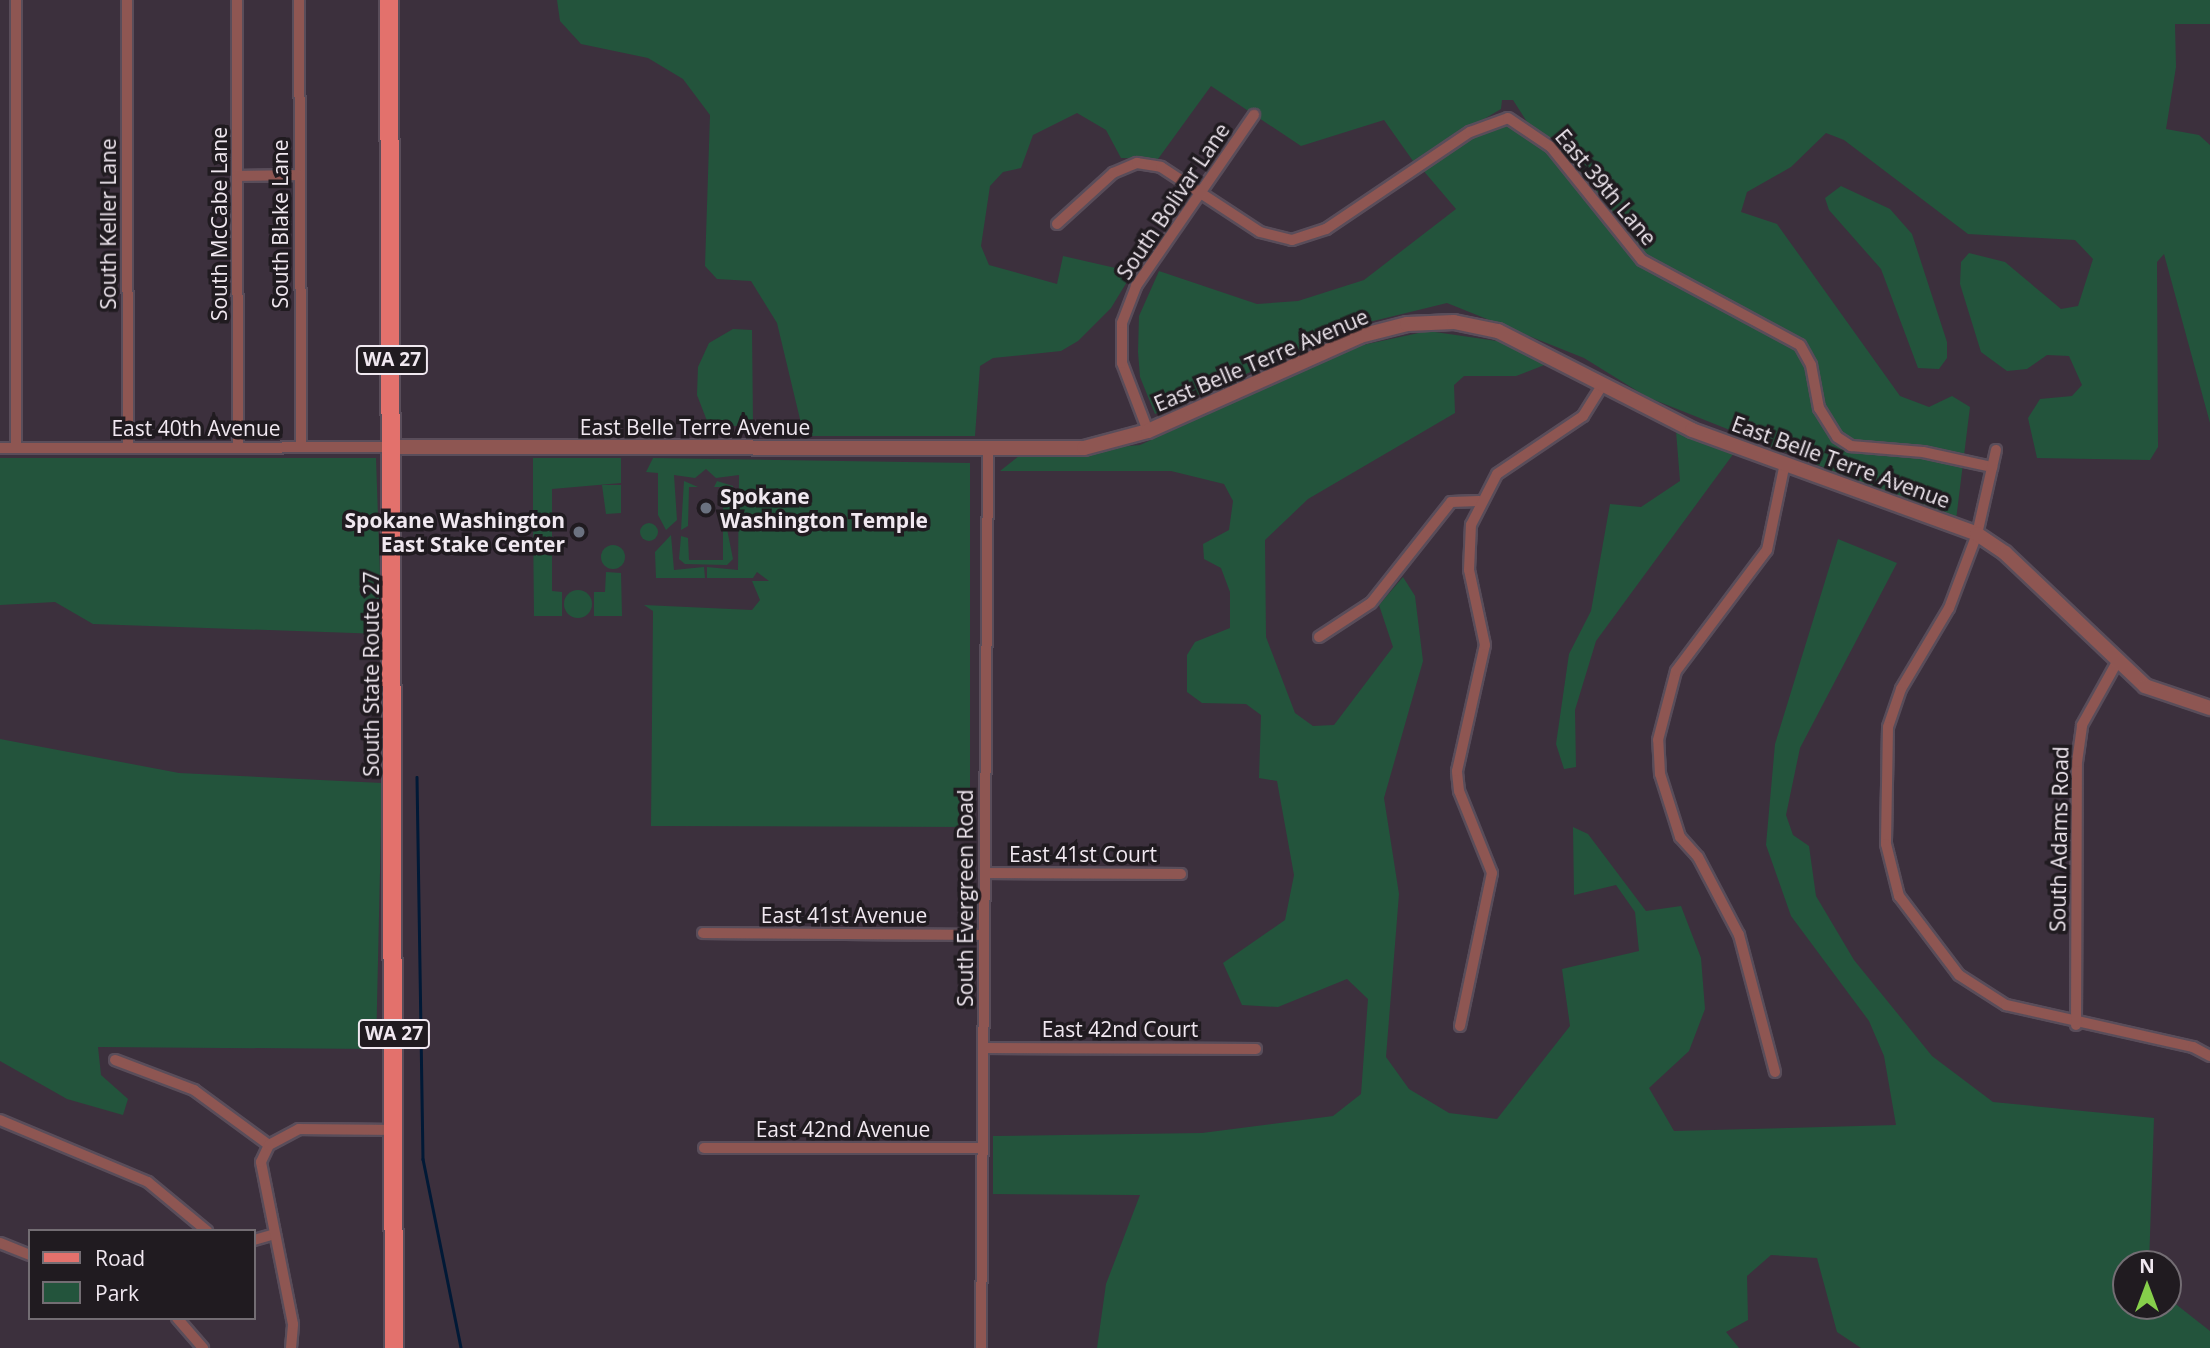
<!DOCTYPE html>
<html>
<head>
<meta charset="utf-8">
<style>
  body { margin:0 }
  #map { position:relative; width:2210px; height:1348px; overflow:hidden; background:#3c303d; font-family:"Open Sans",sans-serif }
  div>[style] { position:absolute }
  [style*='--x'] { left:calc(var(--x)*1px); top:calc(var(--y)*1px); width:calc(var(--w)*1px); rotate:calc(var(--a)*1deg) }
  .green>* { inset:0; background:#23543c }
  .round { border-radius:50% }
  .stream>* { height:2.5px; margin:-1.25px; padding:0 1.25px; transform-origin:1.25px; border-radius:1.25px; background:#011936 }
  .roads { filter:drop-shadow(2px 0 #594d5a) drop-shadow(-2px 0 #594d5a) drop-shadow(0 2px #594d5a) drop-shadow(0 -2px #594d5a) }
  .minor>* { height:10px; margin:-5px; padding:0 5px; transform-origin:5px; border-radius:5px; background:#8e5652 }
  .tertiary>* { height:14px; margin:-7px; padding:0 7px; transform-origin:7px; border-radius:7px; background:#8e5652 }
  .primary>* { height:18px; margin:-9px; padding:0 9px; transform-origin:9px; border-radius:9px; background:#e3716c }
  .dots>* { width:19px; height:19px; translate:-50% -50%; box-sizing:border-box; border:4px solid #201b20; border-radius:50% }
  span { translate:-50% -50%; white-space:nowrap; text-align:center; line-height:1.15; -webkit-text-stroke:7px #201b20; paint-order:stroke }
  .shield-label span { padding:2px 5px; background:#201b20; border:2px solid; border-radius:5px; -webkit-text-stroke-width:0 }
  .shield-label { font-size:19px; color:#f0e8f0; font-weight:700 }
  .street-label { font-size:21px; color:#f0e8f0 }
  .poi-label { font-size:21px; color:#f0e8f0; font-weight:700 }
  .left { translate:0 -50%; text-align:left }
  .right { translate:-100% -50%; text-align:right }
  .legend { position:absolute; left:28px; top:1229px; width:228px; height:91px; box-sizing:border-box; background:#201b20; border:2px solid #736d73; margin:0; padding:9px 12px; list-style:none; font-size:21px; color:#f0e8f0 }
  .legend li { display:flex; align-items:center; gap:14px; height:35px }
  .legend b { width:35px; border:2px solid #736d73 }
  .north { position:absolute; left:2112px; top:1250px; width:70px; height:70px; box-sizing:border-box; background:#201b20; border:2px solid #736d73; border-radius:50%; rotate:0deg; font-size:19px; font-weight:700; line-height:28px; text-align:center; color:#f0e8f0 }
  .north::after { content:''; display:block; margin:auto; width:24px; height:32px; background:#86cf4b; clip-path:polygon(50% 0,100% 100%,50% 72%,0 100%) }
</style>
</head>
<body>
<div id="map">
  <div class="green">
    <div style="clip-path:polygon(557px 0,2210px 0,2210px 24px,2175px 24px,2176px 67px,2166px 129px,2199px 135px,2210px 145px,2210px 423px,2164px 254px,2157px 262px,2158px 447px,2150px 460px,2037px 458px,2028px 418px,2040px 399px,2072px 396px,2082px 385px,2069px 356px,2047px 355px,2027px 369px,2007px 371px,1981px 352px,1960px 284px,1961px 262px,1969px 253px,2005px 262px,2061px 309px,2078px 306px,2093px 259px,2075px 240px,1968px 234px,1844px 140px,1826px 133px,1791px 167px,1747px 192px,1741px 212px,1777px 224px,1900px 396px,1929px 407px,1952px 396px,1970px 407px,1956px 520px,1647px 397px,1584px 358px,1447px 303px,1357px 325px,1155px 414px,1140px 377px,1138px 352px,1139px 316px,1159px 271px,1257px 304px,1298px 301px,1364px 280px,1456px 209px,1422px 169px,1489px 126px,1503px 123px,1523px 130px,1529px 125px,1513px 100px,1502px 100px,1501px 109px,1413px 161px,1384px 120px,1301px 146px,1211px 86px,1158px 159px,1121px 158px,1106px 130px,1077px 113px,1033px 135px,1021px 168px,1003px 172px,990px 186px,981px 246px,989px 265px,1057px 284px,1063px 256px,1133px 272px,1111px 308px,1078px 341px,1061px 351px,993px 358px,980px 366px,975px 436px,804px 436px,777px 323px,751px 281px,717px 279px,705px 266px,710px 115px,683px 79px,648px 58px,581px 44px,560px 21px)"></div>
    <div style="clip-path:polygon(1841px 186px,1890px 209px,1912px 234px,1947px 342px,1947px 358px,1939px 369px,1918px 368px,1881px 269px,1829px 210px,1825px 198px)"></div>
    <div style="clip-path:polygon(733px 329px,752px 330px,753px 426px,709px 426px,697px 395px,698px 367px,709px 343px)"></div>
    <div style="clip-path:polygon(1428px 331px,1504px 342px,1547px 364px,1516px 376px,1464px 376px,1454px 385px,1455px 413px,1308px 499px,1265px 540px,1266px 637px,1295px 713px,1313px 726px,1334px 725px,1393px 647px,1379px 605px,1403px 577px,1415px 596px,1423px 661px,1384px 798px,1399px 894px,1386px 1057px,1409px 1089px,1449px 1113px,1497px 1119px,1570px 1026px,1562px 969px,1639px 951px,1635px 912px,1616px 885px,1574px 895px,1573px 827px,1588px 834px,1646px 911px,1681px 906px,1701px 958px,1705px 1009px,1689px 1051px,1649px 1088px,1674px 1131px,1896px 1125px,1884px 1056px,1869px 1021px,1791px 916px,1766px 845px,1775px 744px,1838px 539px,1897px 563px,1800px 748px,1786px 815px,1793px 835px,1809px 846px,1816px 896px,1854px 960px,1932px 1056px,1993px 1102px,2154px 1118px,2149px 1264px,2126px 1264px,2126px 1306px,2168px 1306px,2168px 1298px,2210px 1331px,2210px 1348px,1861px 1348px,1837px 1332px,1817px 1258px,1771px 1255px,1747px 1276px,1748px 1320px,1726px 1332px,1739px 1348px,1097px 1348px,1106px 1284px,1140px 1195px,993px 1194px,993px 1136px,1202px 1133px,1333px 1116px,1361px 1094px,1368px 999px,1347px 979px,1278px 1007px,1242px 1005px,1223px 963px,1285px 920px,1294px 875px,1277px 781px,1259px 778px,1261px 715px,1246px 704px,1202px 703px,1187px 692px,1187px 655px,1195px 642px,1230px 628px,1230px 592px,1221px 568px,1204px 559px,1203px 544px,1229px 530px,1233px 501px,1224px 484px,1171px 471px,1000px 471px,1019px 456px,1140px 445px,1358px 346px)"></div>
    <div style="clip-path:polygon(1676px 431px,1734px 453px,1596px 641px,1575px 710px,1576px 767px,1564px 769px,1556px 744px,1569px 654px,1591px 611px,1610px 504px,1641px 507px,1680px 481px)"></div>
    <div style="clip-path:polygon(0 458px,376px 458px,382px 634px,93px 624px,55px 602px,0 605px)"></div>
    <div style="clip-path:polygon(533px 458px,621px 458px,621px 483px,552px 489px,552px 514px,533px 514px)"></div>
    <div style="clip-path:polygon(653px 458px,970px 463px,970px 827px,651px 826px,653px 611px,644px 605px,752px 610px,760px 600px,752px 581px,769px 581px,757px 572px,753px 578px,707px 578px,707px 567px,738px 570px,739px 475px,716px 478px,706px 469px,695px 478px,674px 475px,677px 520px,666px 530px,658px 515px,658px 473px,646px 472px)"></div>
    <div style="clip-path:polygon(684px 481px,698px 487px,689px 487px,688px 526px,681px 530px)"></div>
    <div style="clip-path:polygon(717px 481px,733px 486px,733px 525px,727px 529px,733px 559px,727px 565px,685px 564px,679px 559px,681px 536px,688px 538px,689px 560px,723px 560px,723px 487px,714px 487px)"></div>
    <div style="clip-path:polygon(602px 485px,621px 485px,621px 513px,606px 514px)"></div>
    <div style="clip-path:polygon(533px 521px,552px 521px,552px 591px,562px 592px,562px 616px,534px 616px)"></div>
    <div class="round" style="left:640px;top:523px;width:18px;height:18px"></div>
    <div style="clip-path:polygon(671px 535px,674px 570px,704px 567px,705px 578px,656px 578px,655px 552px)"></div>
    <div class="round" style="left:601px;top:545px;width:24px;height:24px"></div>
    <div style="clip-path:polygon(606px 572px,621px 573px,622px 616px,594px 616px,594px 592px,605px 592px)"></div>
    <div class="round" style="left:564px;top:590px;width:28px;height:28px"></div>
    <div style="clip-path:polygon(0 739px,179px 773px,382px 783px,376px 1049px,98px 1047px,101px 1075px,128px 1099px,123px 1115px,67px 1099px,0 1061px)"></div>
  </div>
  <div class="stream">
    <div style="--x:417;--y:777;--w:382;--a:89.1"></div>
    <div style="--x:423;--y:1159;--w:193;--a:78.6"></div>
  </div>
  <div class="roads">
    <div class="minor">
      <div style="--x:16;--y:0;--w:448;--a:90"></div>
      <div style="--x:127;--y:0;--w:447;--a:89.9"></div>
      <div style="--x:237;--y:0;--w:448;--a:89.9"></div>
      <div style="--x:299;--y:0;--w:447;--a:89.7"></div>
      <div style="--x:238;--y:176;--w:61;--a:-0.9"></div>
      <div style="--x:1057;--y:224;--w:76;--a:-42.3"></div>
      <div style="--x:1113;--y:173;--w:26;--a:-23"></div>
      <div style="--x:1137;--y:163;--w:24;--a:9"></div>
      <div style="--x:1161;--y:167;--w:118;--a:33.3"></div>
      <div style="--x:1260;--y:232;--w:33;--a:14"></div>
      <div style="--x:1292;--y:240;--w:36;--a:-18"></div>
      <div style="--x:1326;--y:229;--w:174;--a:-34"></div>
      <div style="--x:1470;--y:132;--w:40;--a:-20.2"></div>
      <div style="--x:1508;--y:118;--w:52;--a:34"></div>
      <div style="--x:1551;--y:147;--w:145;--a:51.2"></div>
      <div style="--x:1642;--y:260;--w:179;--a:28.3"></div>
      <div style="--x:1800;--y:345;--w:23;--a:61"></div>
      <div style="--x:1811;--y:365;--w:44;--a:79.5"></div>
      <div style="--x:1819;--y:408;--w:34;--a:58"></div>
      <div style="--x:1837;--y:437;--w:17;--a:33"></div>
      <div style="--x:1851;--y:446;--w:72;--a:4.8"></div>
      <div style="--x:1923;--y:452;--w:71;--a:12.3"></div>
      <div style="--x:1148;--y:431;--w:73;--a:-110.9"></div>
      <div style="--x:1122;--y:363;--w:40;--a:-90"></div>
      <div style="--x:1122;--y:323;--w:40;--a:-69"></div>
      <div style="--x:1136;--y:286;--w:208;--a:-55.4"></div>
      <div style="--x:0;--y:448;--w:393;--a:-0.1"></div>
      <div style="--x:1996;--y:450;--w:86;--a:102.7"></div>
      <div style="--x:1977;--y:534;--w:79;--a:110.7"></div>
      <div style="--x:1949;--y:608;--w:94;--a:120.7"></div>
      <div style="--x:1901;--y:689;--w:40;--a:108.9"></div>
      <div style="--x:1888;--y:727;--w:117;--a:91"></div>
      <div style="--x:1886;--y:844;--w:54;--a:76"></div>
      <div style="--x:1899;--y:896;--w:99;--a:52.8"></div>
      <div style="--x:1959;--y:975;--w:56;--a:32.6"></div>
      <div style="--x:2006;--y:1005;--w:192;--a:12.7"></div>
      <div style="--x:2193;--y:1047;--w:19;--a:28"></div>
      <div style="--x:1319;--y:637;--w:62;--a:-33.2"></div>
      <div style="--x:1371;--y:603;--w:129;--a:-51.6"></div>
      <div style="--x:1451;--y:502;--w:28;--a:-2"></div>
      <div style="--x:985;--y:873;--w:196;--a:0.3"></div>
      <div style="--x:703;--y:933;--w:281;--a:0.4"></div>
      <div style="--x:2076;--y:1025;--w:263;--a:-89.8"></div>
      <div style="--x:2077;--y:762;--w:37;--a:-82"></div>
      <div style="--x:2082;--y:725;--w:70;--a:-60.9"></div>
      <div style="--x:1460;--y:1026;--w:156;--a:-78.2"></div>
      <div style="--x:1492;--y:873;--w:88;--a:-111.9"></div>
      <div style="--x:1459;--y:791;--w:20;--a:-96"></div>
      <div style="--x:1457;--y:771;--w:129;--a:-77.5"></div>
      <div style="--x:1485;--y:645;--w:77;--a:-102"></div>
      <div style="--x:1469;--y:570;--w:45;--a:-87.5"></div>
      <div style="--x:1471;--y:525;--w:57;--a:-63"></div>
      <div style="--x:1497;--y:474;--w:104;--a:-34"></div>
      <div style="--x:1583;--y:416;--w:34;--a:-58"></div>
      <div style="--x:984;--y:1048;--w:272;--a:0.2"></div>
      <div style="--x:115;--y:1060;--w:85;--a:20.8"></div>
      <div style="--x:194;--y:1090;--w:93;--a:36.3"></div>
      <div style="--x:1775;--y:1072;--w:142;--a:-104.7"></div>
      <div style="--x:1739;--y:935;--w:88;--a:-117.7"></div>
      <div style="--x:1698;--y:857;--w:27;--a:-132"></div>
      <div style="--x:1680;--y:837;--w:66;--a:-107.6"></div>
      <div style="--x:1660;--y:774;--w:34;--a:-93"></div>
      <div style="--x:1658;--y:740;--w:71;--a:-75.4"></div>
      <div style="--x:1676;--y:671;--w:151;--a:-53.1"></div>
      <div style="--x:1767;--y:550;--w:89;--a:-78.3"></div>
      <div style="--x:0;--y:1120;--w:160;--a:22.7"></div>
      <div style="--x:148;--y:1182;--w:77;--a:39.7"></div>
      <div style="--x:704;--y:1148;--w:278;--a:0"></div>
      <div style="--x:254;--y:1240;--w:19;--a:-16"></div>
      <div style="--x:0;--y:1243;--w:32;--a:22"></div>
      <div style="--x:177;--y:1318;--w:40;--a:49"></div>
      <div style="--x:291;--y:1348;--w:24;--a:-85"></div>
      <div style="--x:293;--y:1324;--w:165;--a:-101.2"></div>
      <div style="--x:261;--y:1162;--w:19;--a:-65"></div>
      <div style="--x:269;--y:1145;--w:34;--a:-28"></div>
      <div style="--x:299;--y:1129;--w:95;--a:0.6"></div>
      <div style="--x:981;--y:1348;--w:899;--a:-89.55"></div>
    </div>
    <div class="tertiary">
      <div style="--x:393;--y:447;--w:691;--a:0.08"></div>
      <div style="--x:1084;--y:448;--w:66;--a:-14.9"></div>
      <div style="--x:1148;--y:431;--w:232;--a:-24.1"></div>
      <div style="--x:1360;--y:336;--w:49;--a:-14.3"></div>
      <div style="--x:1407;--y:324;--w:47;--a:-2.4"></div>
      <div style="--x:1454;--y:322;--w:45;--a:11.6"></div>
      <div style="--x:1498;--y:331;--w:218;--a:27"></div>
      <div style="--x:1692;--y:430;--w:303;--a:20"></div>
      <div style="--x:1977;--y:534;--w:34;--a:34"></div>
      <div style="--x:2005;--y:553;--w:193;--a:43.5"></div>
      <div style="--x:2145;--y:686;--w:69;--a:18.7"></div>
    </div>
    <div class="primary">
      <div style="--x:389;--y:0;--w:1348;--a:89.79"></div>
    </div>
  </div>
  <div class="dots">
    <div style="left:706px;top:508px;background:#6b7280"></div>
    <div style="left:579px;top:532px;background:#6b7280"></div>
  </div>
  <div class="shield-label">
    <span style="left:392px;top:360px">WA 27</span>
    <span style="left:394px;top:1034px">WA 27</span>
  </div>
  <div class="street-label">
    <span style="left:1606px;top:187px;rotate:50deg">East 39th Lane</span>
    <span style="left:1173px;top:201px;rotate:-56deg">South Bolivar Lane</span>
    <span style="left:108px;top:224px;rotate:-90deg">South Keller Lane</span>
    <span style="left:219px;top:224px;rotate:-90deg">South McCabe Lane</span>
    <span style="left:280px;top:224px;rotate:-90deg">South Blake Lane</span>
    <span style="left:1261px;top:360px;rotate:-23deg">East Belle Terre Avenue</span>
    <span style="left:695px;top:427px">East Belle Terre Avenue</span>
    <span style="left:196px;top:428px">East 40th Avenue</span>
    <span style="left:1841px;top:462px;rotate:20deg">East Belle Terre Avenue</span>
    <span style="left:371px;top:674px;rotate:-90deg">South State Route 27</span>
    <span style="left:2059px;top:839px;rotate:-89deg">South Adams Road</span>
    <span style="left:1083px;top:854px">East 41st Court</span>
    <span style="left:965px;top:898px;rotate:-90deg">South Evergreen Road</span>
    <span style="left:844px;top:915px">East 41st Avenue</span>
    <span style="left:1120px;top:1029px">East 42nd Court</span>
    <span style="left:843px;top:1129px">East 42nd Avenue</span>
  </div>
  <div class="poi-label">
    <span class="left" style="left:720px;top:508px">Spokane<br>Washington Temple</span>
    <span class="right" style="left:565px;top:532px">Spokane Washington<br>East Stake Center</span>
  </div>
  <ul class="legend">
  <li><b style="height:9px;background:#e3716c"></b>Road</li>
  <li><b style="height:19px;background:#23543c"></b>Park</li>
  </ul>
  <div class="north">N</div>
</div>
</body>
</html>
